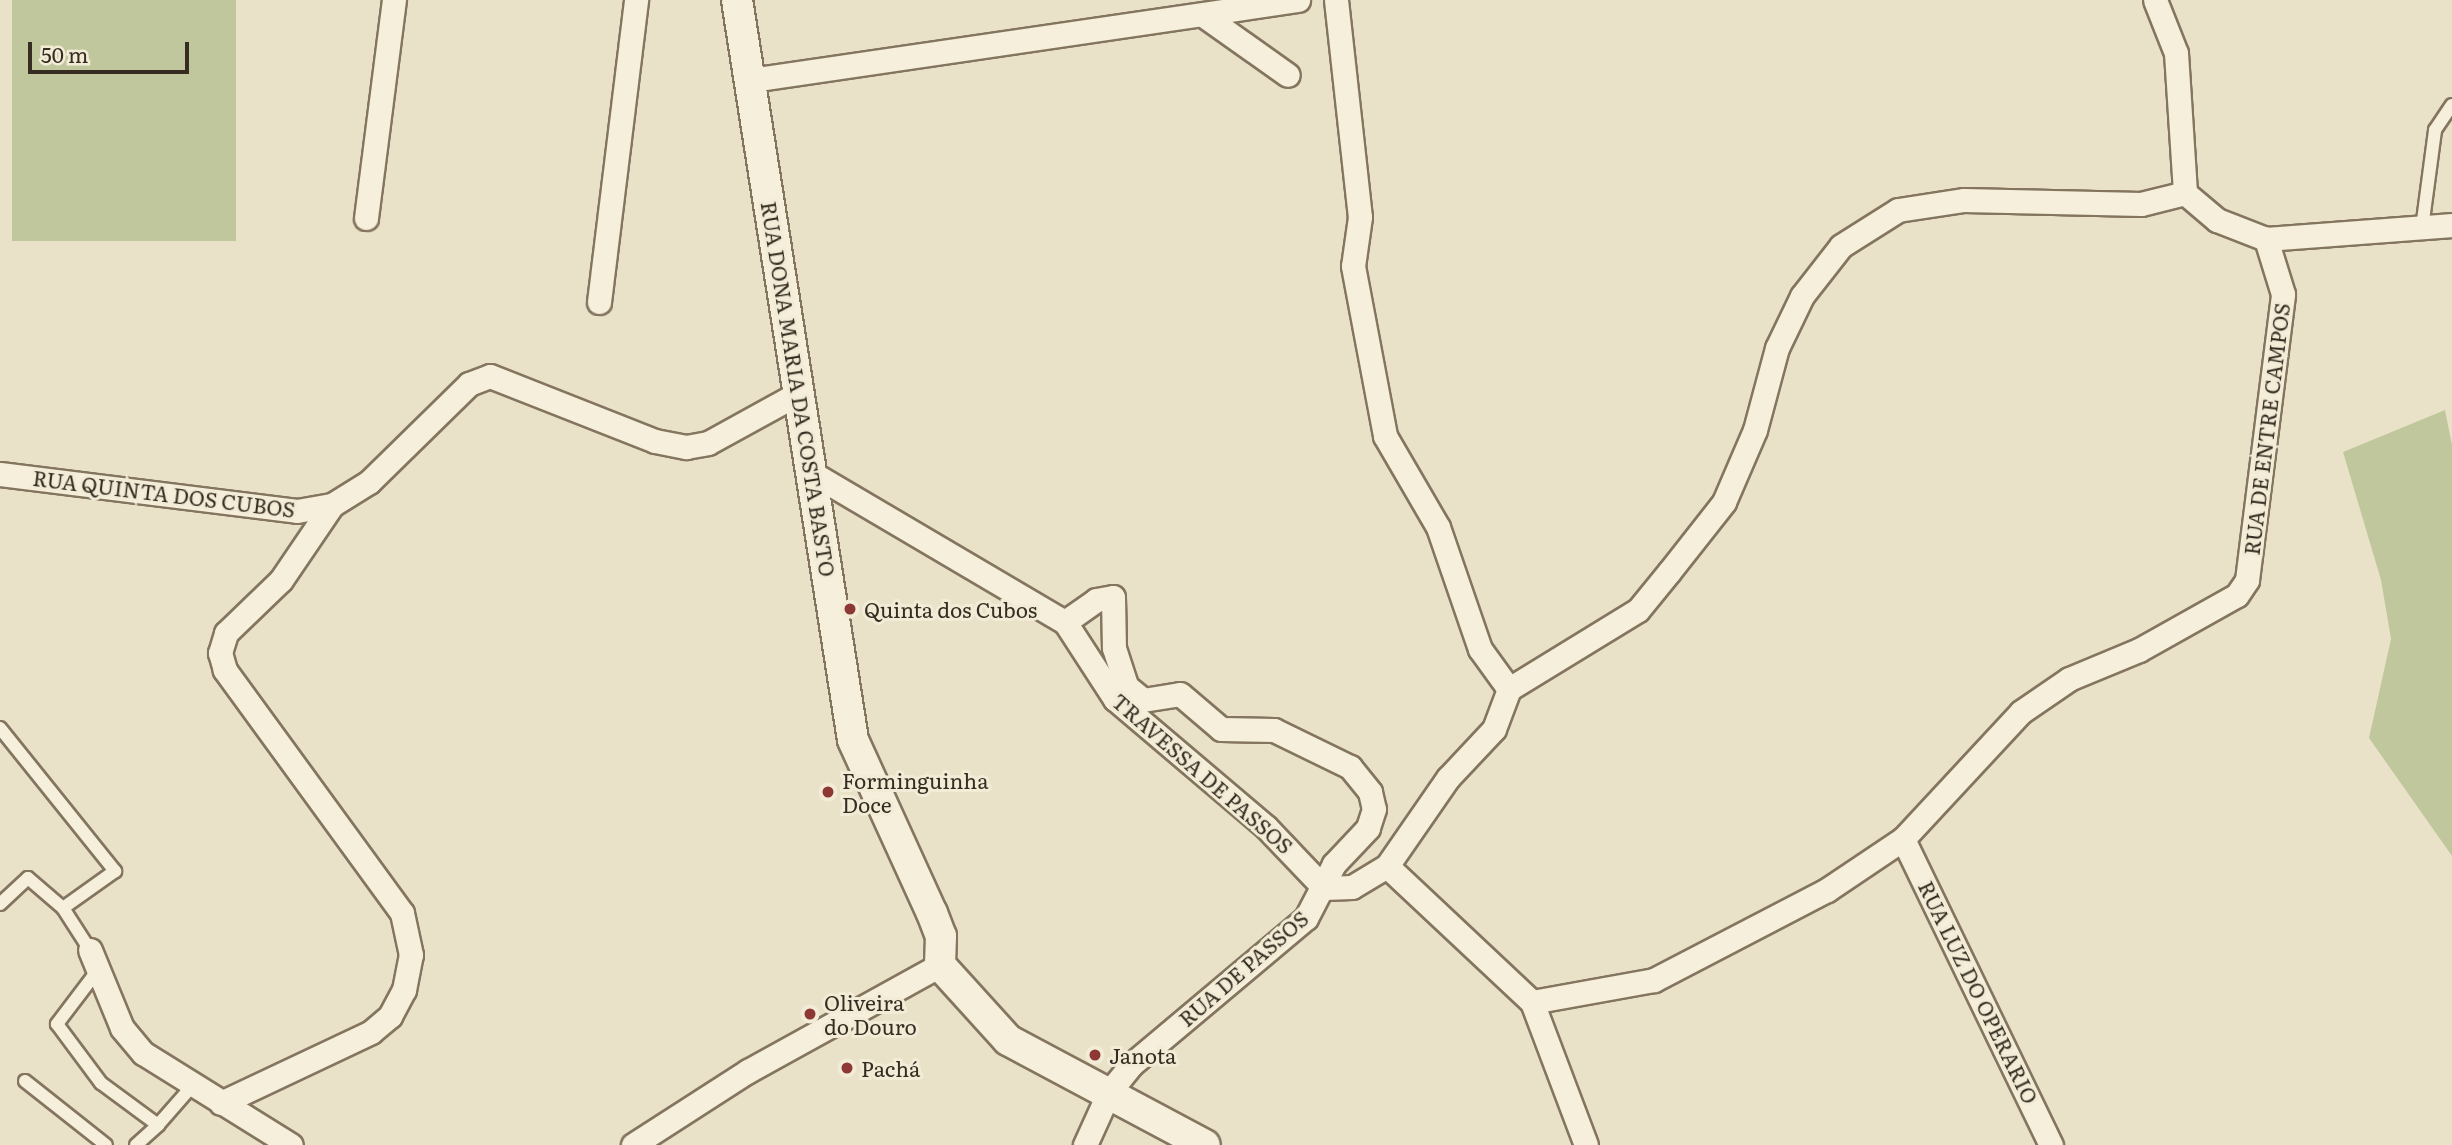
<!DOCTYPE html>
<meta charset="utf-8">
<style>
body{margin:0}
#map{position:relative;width:2452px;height:1145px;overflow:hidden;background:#eae2c8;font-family:Literata,serif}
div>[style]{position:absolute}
.green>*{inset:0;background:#c1c79d;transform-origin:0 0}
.roads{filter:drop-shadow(2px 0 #84755f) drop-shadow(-2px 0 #84755f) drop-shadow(0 2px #84755f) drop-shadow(0 -2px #84755f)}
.service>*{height:12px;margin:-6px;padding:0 6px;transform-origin:6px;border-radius:6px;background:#f6efdb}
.minor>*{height:23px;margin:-11.5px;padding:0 11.5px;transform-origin:11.5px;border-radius:11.5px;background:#f6efdb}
.tertiary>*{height:30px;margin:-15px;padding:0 15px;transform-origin:15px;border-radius:15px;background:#f6efdb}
.dots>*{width:19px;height:19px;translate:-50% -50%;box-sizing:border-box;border:4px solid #f2ecd7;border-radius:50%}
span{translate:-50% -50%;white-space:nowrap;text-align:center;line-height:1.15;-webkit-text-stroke:6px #f2ecd7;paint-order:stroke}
.street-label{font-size:21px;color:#362c21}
.poi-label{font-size:21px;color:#362c21}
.left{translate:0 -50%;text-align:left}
.scale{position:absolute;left:28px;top:42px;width:161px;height:32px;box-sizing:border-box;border:4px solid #362c21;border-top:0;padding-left:9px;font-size:21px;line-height:24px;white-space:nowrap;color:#362c21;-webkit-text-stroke:5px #f2ecd7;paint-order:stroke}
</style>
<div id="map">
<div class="green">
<div style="left:12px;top:0;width:224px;height:241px"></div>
<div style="clip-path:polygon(2445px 410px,2452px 445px,2452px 856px,2369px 738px,2391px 639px,2381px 580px,2343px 452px)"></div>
</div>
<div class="roads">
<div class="service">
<div style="left:2422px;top:228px;width:99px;rotate:-82.4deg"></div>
<div style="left:2435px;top:130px;width:30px;rotate:-56deg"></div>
<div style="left:0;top:728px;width:184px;rotate:51.2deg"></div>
<div style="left:115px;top:871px;width:64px;rotate:144.6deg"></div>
<div style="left:0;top:904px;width:38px;rotate:-43deg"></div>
<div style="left:28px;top:878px;width:46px;rotate:40.6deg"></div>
<div style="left:63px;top:908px;width:50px;rotate:57.3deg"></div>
<div style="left:98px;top:970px;width:68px;rotate:127.2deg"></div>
<div style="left:57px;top:1024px;width:74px;rotate:53.3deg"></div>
<div style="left:101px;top:1083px;width:71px;rotate:36.4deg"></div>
<div style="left:158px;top:1125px;width:53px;rotate:-48.8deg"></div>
<div style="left:25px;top:1081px;width:103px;rotate:38.3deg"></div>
<div style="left:136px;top:1145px;width:30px;rotate:-42deg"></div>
</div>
<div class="minor">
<div style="left:1336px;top:0;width:218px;rotate:83.7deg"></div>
<div style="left:1360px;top:217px;width:49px;rotate:98.1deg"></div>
<div style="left:1353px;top:266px;width:173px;rotate:79.3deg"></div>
<div style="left:1385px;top:436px;width:105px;rotate:59.8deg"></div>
<div style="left:1438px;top:527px;width:129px;rotate:71deg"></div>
<div style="left:1480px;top:649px;width:49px;rotate:54.1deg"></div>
<div style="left:2155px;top:0;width:57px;rotate:68.4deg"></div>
<div style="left:2176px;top:53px;width:140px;rotate:86.3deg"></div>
<div style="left:1206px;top:17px;width:100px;rotate:35.3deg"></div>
<div style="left:751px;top:80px;width:553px;rotate:-8.32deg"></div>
<div style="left:2185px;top:193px;width:42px;rotate:40.2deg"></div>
<div style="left:2217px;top:220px;width:53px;rotate:21.2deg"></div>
<div style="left:2266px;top:239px;width:187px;rotate:-4.3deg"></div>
<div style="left:366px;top:218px;width:220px;rotate:-82.7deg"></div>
<div style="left:599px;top:302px;width:304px;rotate:-83deg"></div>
<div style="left:810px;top:472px;width:296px;rotate:30.5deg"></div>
<div style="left:1065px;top:622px;width:92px;rotate:57deg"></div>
<div style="left:1115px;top:699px;width:198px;rotate:40.3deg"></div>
<div style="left:1266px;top:827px;width:84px;rotate:46.4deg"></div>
<div style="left:0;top:474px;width:299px;rotate:7.1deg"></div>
<div style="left:297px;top:511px;width:36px;rotate:-10deg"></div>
<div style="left:332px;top:505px;width:44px;rotate:-31.9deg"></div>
<div style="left:369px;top:482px;width:140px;rotate:-44.4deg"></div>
<div style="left:469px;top:384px;width:22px;rotate:-21deg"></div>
<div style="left:490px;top:376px;width:177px;rotate:21.5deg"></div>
<div style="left:655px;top:441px;width:32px;rotate:11deg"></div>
<div style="left:686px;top:447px;width:22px;rotate:-10deg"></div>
<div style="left:708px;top:443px;width:104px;rotate:-28.8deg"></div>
<div style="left:1065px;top:622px;width:38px;rotate:-35deg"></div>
<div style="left:1096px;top:600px;width:17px;rotate:-10deg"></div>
<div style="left:1113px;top:597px;width:51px;rotate:88.9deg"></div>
<div style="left:1114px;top:648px;width:40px;rotate:72deg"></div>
<div style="left:1126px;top:686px;width:22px;rotate:39deg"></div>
<div style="left:1143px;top:700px;width:37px;rotate:-9deg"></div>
<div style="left:1180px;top:694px;width:54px;rotate:40.5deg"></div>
<div style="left:1221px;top:729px;width:53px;rotate:1.1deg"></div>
<div style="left:1274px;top:730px;width:85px;rotate:26deg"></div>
<div style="left:1350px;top:767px;width:32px;rotate:51deg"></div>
<div style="left:1370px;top:792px;width:17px;rotate:77deg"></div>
<div style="left:1374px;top:809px;width:20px;rotate:108deg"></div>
<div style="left:1368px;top:828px;width:50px;rotate:133.4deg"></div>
<div style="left:1334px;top:864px;width:61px;rotate:117.4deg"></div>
<div style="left:1306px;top:918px;width:229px;rotate:140deg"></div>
<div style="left:1131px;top:1065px;width:35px;rotate:129deg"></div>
<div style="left:1109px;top:1092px;width:58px;rotate:114.4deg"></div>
<div style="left:1903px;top:839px;width:340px;rotate:64.2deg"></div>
<div style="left:1387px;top:866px;width:199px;rotate:43.2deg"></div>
<div style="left:1532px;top:1002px;width:153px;rotate:69.3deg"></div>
<div style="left:1324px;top:888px;width:28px;rotate:-2deg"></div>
<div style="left:1352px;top:887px;width:41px;rotate:-31deg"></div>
<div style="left:1387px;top:866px;width:107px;rotate:-55.3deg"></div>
<div style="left:1448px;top:778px;width:67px;rotate:-46.8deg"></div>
<div style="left:1494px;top:729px;width:43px;rotate:-69.4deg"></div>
<div style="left:1509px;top:689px;width:151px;rotate:-31.5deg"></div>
<div style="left:1638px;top:610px;width:49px;rotate:-50.8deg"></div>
<div style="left:1669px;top:572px;width:89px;rotate:-51.8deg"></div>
<div style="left:1724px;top:502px;width:78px;rotate:-66.7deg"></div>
<div style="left:1755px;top:430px;width:85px;rotate:-75deg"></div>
<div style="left:1777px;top:348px;width:58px;rotate:-64.3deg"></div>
<div style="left:1802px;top:296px;width:63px;rotate:-52deg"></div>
<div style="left:1841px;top:246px;width:67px;rotate:-32.3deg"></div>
<div style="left:1898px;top:210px;width:67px;rotate:-8.6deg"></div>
<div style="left:1964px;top:200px;width:177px;rotate:1.3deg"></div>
<div style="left:2141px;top:204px;width:45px;rotate:-14deg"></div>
<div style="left:90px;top:950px;width:84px;rotate:67.7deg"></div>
<div style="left:122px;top:1028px;width:33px;rotate:50deg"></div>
<div style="left:143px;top:1053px;width:174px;rotate:31.9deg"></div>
<div style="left:1532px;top:1002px;width:124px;rotate:-10.2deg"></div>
<div style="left:1654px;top:980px;width:195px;rotate:-27.5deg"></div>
<div style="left:1827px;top:890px;width:92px;rotate:-33.9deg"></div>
<div style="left:1903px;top:839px;width:173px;rotate:-47.1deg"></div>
<div style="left:2021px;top:712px;width:58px;rotate:-34.5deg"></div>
<div style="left:2069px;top:679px;width:76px;rotate:-22.5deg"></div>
<div style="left:2139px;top:650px;width:112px;rotate:-29.3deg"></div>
<div style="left:2237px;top:595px;width:18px;rotate:-56deg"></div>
<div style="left:2247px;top:580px;width:288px;rotate:-82.8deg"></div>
<div style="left:2283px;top:294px;width:58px;rotate:-107.2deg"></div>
<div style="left:221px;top:1103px;width:166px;rotate:-25.3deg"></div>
<div style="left:371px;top:1032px;width:25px;rotate:-40deg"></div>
<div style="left:390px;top:1016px;width:30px;rotate:-62deg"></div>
<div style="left:404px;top:990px;width:36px;rotate:-79deg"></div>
<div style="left:411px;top:955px;width:43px;rotate:-102.1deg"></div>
<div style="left:402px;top:913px;width:301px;rotate:-126.1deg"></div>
<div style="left:225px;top:670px;width:18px;rotate:-106deg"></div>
<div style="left:220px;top:653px;width:21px;rotate:-73deg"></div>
<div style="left:226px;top:633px;width:76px;rotate:-43.9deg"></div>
<div style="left:281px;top:580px;width:91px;rotate:-55.8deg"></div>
<div style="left:633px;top:1145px;width:137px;rotate:-32.8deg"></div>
<div style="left:748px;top:1071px;width:219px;rotate:-28.9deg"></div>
</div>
<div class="tertiary">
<div style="left:737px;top:0;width:749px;rotate:81.09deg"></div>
<div style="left:853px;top:740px;width:190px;rotate:65.5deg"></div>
<div style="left:932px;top:913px;width:25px;rotate:69deg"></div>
<div style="left:941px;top:936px;width:29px;rotate:92deg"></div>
<div style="left:940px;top:965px;width:101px;rotate:47.8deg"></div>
<div style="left:1008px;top:1040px;width:223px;rotate:28.1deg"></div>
</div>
</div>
<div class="dots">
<div style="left:850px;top:609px;background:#8e3835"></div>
<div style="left:828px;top:792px;background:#8e3835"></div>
<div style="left:810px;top:1014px;background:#8e3835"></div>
<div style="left:1095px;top:1055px;background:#8e3835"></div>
<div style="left:847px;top:1068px;background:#8e3835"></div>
</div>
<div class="street-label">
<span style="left:799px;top:389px;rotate:81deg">RUA DONA MARIA DA COSTA BASTO</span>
<span style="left:2266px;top:429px;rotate:-83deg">RUA DE ENTRE CAMPOS</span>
<span style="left:164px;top:493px;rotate:7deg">RUA QUINTA DOS CUBOS</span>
<span style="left:1203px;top:773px;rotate:41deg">TRAVESSA DE PASSOS</span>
<span style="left:1243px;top:968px;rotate:-41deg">RUA DE PASSOS</span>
<span style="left:1979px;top:992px;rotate:64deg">RUA LUZ DO OPERARIO</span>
</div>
<div class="poi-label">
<span class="left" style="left:864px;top:609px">Quinta dos Cubos</span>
<span class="left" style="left:842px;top:792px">Forminguinha<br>Doce</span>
<span class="left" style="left:824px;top:1014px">Oliveira<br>do Douro</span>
<span class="left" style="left:1109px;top:1055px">Janota</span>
<span class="left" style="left:861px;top:1068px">Pachá</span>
</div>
<div class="scale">50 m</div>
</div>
